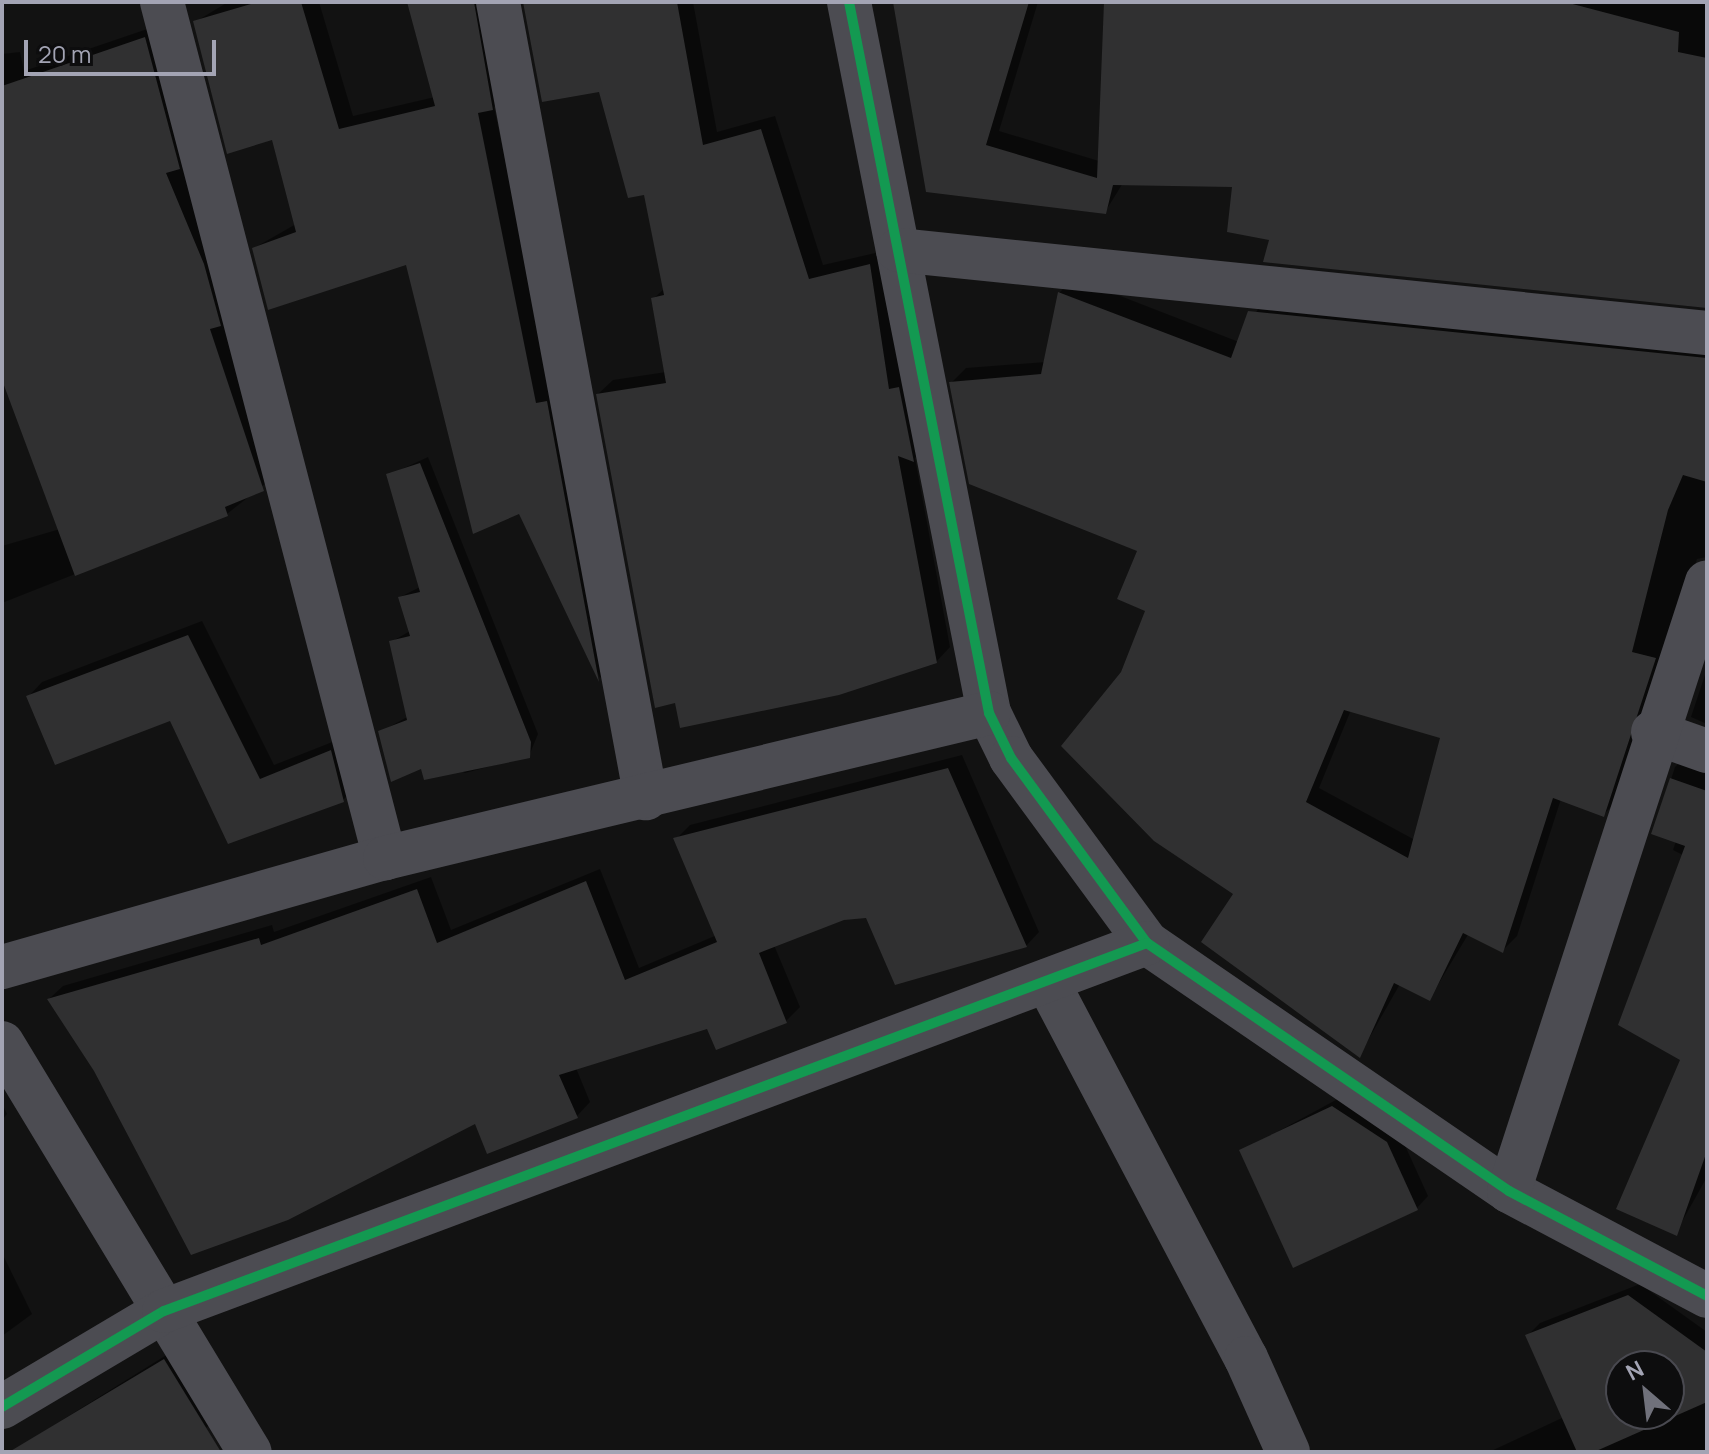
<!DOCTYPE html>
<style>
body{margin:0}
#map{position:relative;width:1709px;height:1454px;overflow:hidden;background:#121212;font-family:Manrope,sans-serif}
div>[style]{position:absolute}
.shadow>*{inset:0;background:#0007}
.building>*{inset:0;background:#303031}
.street>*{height:44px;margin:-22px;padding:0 22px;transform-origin:22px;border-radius:22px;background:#4c4c52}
.cycleway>*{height:10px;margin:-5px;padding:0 5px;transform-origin:5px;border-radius:5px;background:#139951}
span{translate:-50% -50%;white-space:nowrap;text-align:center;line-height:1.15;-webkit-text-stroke:6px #0d0d0e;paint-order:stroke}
.frame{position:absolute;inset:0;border:4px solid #a3a4b4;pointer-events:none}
.north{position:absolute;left:1605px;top:1350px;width:80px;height:80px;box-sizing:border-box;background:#0d0d0e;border:2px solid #494950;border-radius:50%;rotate:332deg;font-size:22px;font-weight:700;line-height:32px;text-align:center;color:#a3a4b4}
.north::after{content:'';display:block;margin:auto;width:28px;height:36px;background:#70717b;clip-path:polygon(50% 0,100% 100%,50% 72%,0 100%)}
.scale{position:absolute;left:24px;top:40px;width:192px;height:36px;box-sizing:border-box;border:4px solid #a3a4b4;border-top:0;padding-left:10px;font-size:24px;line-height:28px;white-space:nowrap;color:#a3a4b4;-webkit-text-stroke:6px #0d0d0e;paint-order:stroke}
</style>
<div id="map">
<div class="shadow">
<div style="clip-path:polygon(228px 2px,319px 2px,353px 116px,435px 97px,409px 2px,491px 2px,506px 94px,494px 107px,612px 666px,600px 678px,407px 262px,254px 248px,296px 224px,273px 138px,195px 22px)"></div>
<div style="clip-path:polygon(525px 2px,693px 2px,717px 132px,775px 116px,823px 265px,884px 251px,927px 446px,915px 458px,950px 647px,936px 662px,598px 394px,613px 380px,666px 372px,653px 299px,665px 288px,646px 192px,601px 89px)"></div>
<div style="clip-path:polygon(895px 2px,1038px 2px,999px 131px,1099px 161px,1106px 2px,1707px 2px,1707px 306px,1272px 239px,1234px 185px,1123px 183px,1105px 212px,928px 190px)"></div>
<div style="clip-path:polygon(159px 25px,276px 475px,227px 514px,2px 603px,2px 546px,60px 529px,2px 375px,2px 54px,20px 52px,24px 71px)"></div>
<div style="clip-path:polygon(evenodd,1074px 278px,1239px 342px,1265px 297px,1707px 343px,1707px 557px,1697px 559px,1618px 800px,1604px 814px,1561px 799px,1517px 936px,1503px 950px,1469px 933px,1430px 998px,1400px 984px,1359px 1056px,1236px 893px,1123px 673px,1148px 610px,1140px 550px,951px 383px,966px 368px,1046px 362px,1060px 292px,1074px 278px,1351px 710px,1443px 736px,1415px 840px,1319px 788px,1351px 710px)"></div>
<div style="clip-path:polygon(428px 457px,538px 734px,529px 756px,465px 773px,380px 732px,409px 716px,391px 642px,410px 631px,400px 597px,420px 587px,389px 475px)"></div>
<div style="clip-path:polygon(202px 621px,274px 765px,345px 737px,358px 785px,343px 800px,230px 841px,171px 719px,28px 697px,42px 682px)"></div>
<div style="clip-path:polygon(1707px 669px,1707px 724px,1691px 717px)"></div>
<div style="clip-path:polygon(1690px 752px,1707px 757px,1707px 1177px,1679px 1227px,1683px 855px,1673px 850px,1676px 841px,1654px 832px,1675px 767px)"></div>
<div style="clip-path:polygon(962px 755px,1039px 932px,1026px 946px,868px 916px,844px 918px,774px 945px,800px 1007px,786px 1021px,708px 1027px,576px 1068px,590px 1102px,577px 1116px,476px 1121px,96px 1070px,49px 999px,63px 986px,272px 925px,274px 932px,431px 877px,451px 930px,600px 869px,639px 968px,717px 935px,676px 839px,690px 825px)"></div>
<div style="clip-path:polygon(1345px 1095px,1398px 1130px,1428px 1196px,1417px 1208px,1242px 1151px)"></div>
<div style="clip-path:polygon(2px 1104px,7px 1114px,2px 1120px)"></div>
<div style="clip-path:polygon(2px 1253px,32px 1314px,2px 1336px)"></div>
<div style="clip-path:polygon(evenodd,1640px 1284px,1707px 1332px,1707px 1452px,1489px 1452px,1564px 1417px,1528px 1335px,1540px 1323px,1640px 1284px,1621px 1366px,1669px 1366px,1669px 1414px,1621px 1414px,1621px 1366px)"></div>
<div style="clip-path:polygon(176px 1349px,218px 1417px,206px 1428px,164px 1452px,11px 1452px)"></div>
</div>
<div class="building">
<div style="clip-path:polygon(258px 2px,301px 2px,339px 129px,435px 106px,407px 2px,474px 2px,493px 110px,478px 113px,536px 403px,547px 401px,599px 682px,519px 514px,473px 534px,406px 265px,268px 310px,252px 248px,296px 232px,272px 140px,227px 154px,193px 21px)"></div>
<div style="clip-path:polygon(523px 2px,677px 2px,703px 145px,761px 129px,809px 279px,870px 264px,889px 389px,899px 387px,914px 462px,898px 456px,937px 663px,839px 695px,680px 728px,675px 703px,655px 708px,596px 394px,666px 383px,651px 298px,664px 295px,644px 195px,628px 198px,599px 92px,542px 102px)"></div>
<div style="clip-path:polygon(893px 2px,1029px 2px,986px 145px,1097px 178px,1104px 2px,1565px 2px,1679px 32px,1678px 52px,1707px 58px,1707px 308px,1263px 262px,1269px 240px,1227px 232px,1232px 187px,1113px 185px,1106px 214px,926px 192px)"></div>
<div style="clip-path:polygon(145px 37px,180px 169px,166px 173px,204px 264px,221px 326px,210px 329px,264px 491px,225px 507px,228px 516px,75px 576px,2px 380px,2px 86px)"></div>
<div style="clip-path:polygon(evenodd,1058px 292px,1231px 358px,1248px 311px,1707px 358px,1707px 482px,1683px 475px,1668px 510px,1632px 652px,1656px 658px,1604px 817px,1553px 798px,1503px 953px,1463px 933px,1430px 1001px,1394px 983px,1360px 1058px,1201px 942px,1233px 894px,1154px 841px,1061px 746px,1121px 672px,1145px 611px,1117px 599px,1137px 551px,969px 484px,949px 382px,1041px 374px,1058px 292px,1344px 710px,1440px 738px,1408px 858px,1306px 802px,1344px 710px)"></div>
<div style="clip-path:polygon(420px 463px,531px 742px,530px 758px,424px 780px,421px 769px,391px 782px,378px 731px,407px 720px,389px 641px,410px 636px,398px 597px,420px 592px,386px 474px)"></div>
<div style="clip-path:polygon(188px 635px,260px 779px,331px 750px,344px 802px,228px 844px,170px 721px,55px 765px,26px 696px)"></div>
<div style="clip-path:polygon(948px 768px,1027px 947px,895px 985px,866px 918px,844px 920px,759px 953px,787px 1023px,716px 1050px,707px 1029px,559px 1075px,578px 1118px,487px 1154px,475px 1124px,288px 1220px,191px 1255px,94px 1071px,47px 999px,259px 938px,261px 945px,417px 889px,437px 943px,586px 881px,625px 980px,717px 942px,673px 838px)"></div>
<div style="clip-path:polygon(1670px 778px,1707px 791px,1707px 1151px,1677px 1236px,1616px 1209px,1680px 1060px,1618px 1025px,1685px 846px,1651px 834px)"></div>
<div style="clip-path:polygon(1332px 1106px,1387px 1142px,1418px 1210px,1293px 1268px,1239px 1150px)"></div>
<div style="clip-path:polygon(evenodd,1628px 1295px,1707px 1352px,1707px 1402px,1594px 1452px,1577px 1452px,1525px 1335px,1628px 1295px,1621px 1366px,1669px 1366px,1669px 1414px,1621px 1414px,1621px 1366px)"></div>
<div style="clip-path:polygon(164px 1359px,221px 1452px,9px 1452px)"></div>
</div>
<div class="street">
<div style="left:162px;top:2px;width:885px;rotate:75.4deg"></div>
<div style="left:498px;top:2px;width:810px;rotate:79.47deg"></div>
<div style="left:849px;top:2px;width:725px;rotate:78.86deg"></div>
<div style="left:989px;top:713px;width:50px;rotate:63.9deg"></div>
<div style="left:1011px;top:758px;width:230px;rotate:53.7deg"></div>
<div style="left:1147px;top:943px;width:439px;rotate:34.4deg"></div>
<div style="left:1509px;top:1191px;width:224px;rotate:27.9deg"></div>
<div style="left:898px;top:250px;width:813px;rotate:5.86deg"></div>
<div style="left:1653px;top:732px;width:57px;rotate:19.4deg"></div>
<div style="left:2px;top:967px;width:398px;rotate:-15.9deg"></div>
<div style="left:385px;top:858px;width:621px;rotate:-13.5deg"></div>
<div style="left:1047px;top:981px;width:426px;rotate:62.2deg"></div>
<div style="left:1246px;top:1358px;width:103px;rotate:65.9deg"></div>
<div style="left:2px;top:1043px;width:478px;rotate:58.8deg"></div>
<div style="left:1509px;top:1191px;width:640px;rotate:-71.99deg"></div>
<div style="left:2px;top:1407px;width:188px;rotate:-30.7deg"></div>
<div style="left:164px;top:1311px;width:1050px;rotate:-20.52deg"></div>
</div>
<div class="cycleway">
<div style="left:849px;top:2px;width:725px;rotate:78.86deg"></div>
<div style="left:989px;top:713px;width:50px;rotate:63.9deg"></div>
<div style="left:1011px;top:758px;width:230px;rotate:53.7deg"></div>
<div style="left:1147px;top:943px;width:439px;rotate:34.4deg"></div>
<div style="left:1509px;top:1191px;width:224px;rotate:27.9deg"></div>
<div style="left:2px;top:1407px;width:188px;rotate:-30.7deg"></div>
<div style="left:164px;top:1311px;width:1050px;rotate:-20.52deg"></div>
</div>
<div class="frame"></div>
<div class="north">N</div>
<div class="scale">20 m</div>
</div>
